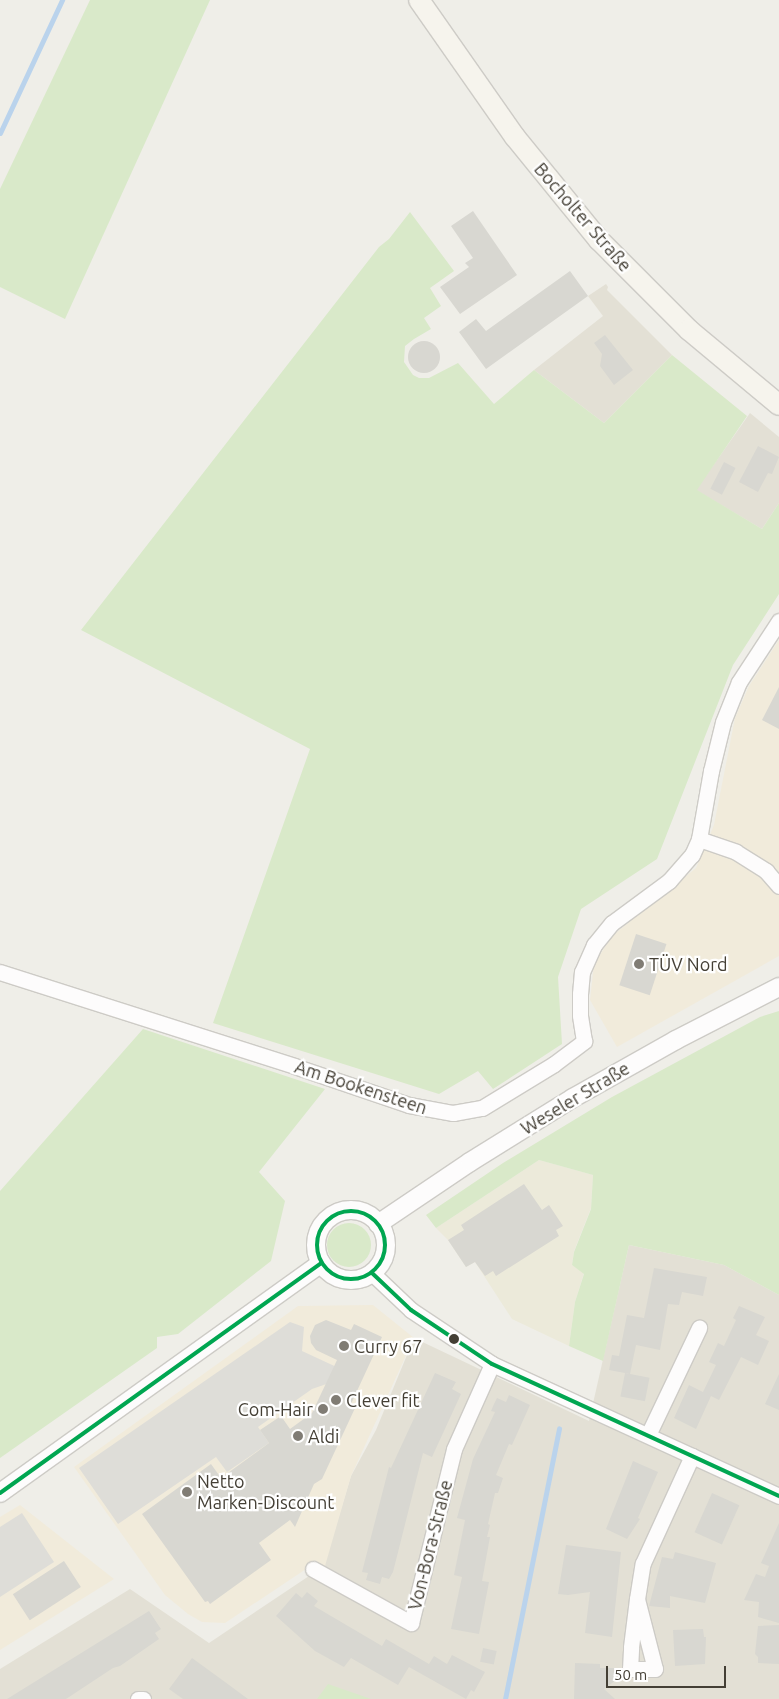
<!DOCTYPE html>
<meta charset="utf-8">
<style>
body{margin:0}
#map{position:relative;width:779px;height:1699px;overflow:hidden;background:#efeee8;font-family:Ubuntu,sans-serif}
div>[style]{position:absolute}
.residential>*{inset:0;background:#e3e0d5}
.commercial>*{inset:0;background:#f1ebdb}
.education>*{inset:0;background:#eceada}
.green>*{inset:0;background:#d9e9c9}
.round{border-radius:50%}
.parking>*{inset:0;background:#deddd8}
.stream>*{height:5px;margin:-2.5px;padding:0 2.5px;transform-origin:2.5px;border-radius:2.5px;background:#bad3ec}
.building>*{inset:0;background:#d8d7d1;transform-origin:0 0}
.roads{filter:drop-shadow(1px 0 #cdcbc6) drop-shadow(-1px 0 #cdcbc6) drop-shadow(0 1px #cdcbc6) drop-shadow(0 -1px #cdcbc6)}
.minor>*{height:15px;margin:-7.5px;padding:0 7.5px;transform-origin:7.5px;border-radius:7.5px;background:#fdfcfc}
.tertiary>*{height:18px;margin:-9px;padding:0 9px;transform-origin:9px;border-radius:9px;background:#fdfcfc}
.tertiary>.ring{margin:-9px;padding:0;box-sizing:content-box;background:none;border:18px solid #fdfcfc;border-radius:50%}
.secondary>*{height:20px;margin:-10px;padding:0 10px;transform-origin:10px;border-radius:10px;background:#f6f4ed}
.bus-1>*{height:4px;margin:-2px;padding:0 2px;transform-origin:2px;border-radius:2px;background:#00a651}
.bus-1>.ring{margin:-2px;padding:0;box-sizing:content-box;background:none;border:4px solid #00a651;border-radius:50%}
.dots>*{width:14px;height:14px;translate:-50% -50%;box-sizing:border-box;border:2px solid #fff;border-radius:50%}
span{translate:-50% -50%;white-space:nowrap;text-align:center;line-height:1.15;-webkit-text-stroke:4.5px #fff;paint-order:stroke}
.street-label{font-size:18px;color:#443f35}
.poi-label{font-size:18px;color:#443f35}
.left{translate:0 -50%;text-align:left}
.right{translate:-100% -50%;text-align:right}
.scale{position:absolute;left:606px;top:1666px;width:120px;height:22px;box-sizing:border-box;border:2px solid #443f35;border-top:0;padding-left:6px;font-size:15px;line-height:18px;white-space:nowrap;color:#443f35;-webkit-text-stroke:4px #fff;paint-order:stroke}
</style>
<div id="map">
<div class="residential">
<div style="clip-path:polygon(606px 284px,608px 287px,607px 290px,672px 355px,604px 423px,534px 370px,603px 316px,588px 296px)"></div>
<div style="clip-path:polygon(750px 413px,779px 437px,779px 503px,762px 529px,696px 490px)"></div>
<div style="clip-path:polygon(629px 1245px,724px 1265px,779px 1295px,779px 1699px,0 1699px,0 1669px,130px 1589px,209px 1643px,324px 1566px,351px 1476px,376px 1430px,414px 1338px,589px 1421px)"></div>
</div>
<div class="commercial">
<div style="clip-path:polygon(779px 640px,779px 956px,617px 1047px,590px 1000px,594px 964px,612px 936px,696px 868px,714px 825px,735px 718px,749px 686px)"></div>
<div style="clip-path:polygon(373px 1305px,414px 1338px,351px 1476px,325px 1566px,312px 1565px,225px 1623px,202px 1622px,188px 1614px,165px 1595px,74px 1467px,298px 1306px)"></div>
<div style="clip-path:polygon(20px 1505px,114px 1579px,0 1650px,0 1517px)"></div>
</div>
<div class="education">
<div style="clip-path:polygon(539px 1160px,593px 1175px,591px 1208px,574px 1251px,572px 1265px,584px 1273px,575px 1302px,569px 1346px,512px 1319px,475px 1262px,466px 1267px,448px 1240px,436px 1228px)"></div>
</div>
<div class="green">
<div style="clip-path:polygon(90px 0,210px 0,65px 319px,0 287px,0 189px)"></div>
<div style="clip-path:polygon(410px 212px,454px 271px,430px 288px,441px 306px,424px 318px,431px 329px,414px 339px,405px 346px,404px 362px,413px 375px,419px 378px,429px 378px,458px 363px,494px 404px,534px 370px,604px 423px,672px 355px,747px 416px,697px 490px,762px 529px,779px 503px,779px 594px,733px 665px,657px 859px,581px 909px,558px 977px,562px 1044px,493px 1089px,478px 1071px,439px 1094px,213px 1023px,310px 749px,81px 630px,379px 247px,389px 239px)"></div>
<div style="clip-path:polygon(779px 1011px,779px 1295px,724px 1265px,629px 1245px,603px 1361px,569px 1346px,575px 1302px,584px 1274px,572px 1265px,574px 1252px,591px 1209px,593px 1175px,539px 1160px,436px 1228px,426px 1215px,503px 1163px,612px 1097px,760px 1017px)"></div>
<div style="clip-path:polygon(143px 1029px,325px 1089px,259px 1172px,285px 1201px,271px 1261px,178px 1334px,157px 1337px,157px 1348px,0 1458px,0 1191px)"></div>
<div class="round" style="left:327px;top:1223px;width:44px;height:44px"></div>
<div style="clip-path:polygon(328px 1684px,371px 1699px,317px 1699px)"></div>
</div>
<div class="parking">
<div style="clip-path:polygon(290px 1322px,304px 1327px,302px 1351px,343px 1370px,338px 1380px,312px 1389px,258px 1427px,269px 1443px,227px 1472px,216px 1457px,118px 1524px,79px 1468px)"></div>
<div style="clip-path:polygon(22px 1513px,54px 1562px,0 1597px,0 1527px)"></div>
</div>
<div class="stream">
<div style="left:0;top:133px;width:147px;rotate:-65deg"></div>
<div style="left:505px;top:1699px;width:276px;rotate:-78.7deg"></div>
</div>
<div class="building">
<div style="clip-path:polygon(473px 211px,517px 275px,460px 314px,440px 287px,469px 267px,465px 263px,473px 258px,451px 226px)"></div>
<div style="clip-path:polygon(570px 271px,588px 296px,486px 369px,459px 332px,476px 319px,486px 331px)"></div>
<div style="clip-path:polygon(605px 335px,633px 370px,614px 385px,600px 366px,602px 354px,594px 343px)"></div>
<div class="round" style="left:408px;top:341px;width:32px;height:32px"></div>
<div style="clip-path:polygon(758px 446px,779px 457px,772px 474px,768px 473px,758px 492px,739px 482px)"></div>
<div style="left:724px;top:462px;width:13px;height:30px;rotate:27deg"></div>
<div style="clip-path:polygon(779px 687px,779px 729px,762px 720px)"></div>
<div style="left:636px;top:934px;width:32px;height:54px;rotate:18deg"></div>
<div style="clip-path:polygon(524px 1184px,542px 1210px,549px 1205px,563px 1226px,556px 1230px,559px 1236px,496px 1276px,493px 1271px,485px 1276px,475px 1262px,466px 1267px,448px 1240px,464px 1230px,461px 1225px)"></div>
<div style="clip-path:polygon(654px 1268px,707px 1277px,703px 1296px,682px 1292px,679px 1305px,668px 1304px,660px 1350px,636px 1345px,630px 1374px,609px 1370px,612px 1355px,619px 1356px,627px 1315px,644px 1318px)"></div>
<div style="clip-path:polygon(739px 1306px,765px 1317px,756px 1335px,769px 1341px,758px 1365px,741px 1357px,719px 1400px,711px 1396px,696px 1429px,674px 1418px,689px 1385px,703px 1392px,716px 1365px,709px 1362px,718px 1343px,724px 1346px,736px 1320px,733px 1318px)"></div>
<div style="clip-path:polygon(326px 1320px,351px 1330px,354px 1324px,382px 1337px,351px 1404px,356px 1406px,322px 1479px,314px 1484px,295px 1527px,290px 1520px,259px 1543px,271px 1560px,210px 1604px,208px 1601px,205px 1602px,142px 1514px,211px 1464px,221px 1478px,269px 1443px,260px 1430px,281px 1416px,290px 1429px,312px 1413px,337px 1360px,316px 1350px,311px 1343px,310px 1336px,315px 1325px)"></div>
<div style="clip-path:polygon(435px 1373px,456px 1382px,452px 1389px,461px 1394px,432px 1457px,423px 1453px,393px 1572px,389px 1579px,382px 1577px,380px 1584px,366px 1580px,368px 1573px,362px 1572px,389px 1467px,391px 1468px)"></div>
<div style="left:625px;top:1373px;width:25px;height:24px;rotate:11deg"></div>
<div style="clip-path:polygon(779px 1374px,779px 1410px,765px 1404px)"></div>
<div style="clip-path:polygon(509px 1395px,530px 1405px,512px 1445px,509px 1444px,496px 1475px,503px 1478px,498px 1493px,495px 1493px,488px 1524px,490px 1525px,487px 1537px,490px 1537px,482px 1581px,489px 1582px,479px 1634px,451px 1629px,462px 1577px,454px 1575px,465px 1520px,457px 1518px,473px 1459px,495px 1412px,491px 1411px,494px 1404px,497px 1398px,506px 1402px)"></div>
<div style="clip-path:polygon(633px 1461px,658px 1472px,638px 1518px,640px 1519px,627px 1539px,606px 1529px)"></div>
<div style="left:712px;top:1493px;width:30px;height:43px;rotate:24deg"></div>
<div style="clip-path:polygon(779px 1523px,779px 1623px,758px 1617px,759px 1602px,744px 1600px,756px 1574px,765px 1577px,769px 1566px,761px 1563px)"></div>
<div style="clip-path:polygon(566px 1545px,621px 1552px,612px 1637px,585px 1633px,590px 1592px,568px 1595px,558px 1594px)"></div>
<div style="clip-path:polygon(675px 1552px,716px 1563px,705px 1603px,670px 1596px,670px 1608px,649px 1606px,662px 1557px,673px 1559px)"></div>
<div style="left:64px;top:1561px;width:31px;height:61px;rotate:57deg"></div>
<div style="clip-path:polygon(307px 1592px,318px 1601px,314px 1606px,382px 1646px,386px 1639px,429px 1664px,434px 1656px,447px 1664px,452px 1655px,485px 1672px,474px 1692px,471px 1690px,466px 1699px,409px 1667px,398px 1685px,351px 1658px,344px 1667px,315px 1651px,276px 1616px,296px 1593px,302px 1598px)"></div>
<div style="clip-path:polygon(149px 1611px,161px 1629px,155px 1633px,159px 1639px,120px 1666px,113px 1668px,66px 1699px,7px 1699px)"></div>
<div style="clip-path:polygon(779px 1625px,779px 1664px,758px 1663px,758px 1657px,755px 1654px,758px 1626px)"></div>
<div style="clip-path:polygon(703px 1629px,704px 1637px,706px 1637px,705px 1664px,675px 1666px,673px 1630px)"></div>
<div style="left:483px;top:1648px;width:14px;height:14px;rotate:12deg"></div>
<div style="clip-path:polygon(192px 1658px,225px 1682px,248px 1699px,183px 1699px,169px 1689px)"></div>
<div style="clip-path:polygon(575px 1663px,600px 1664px,600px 1668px,615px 1668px,616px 1680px,604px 1689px,615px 1699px,574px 1699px)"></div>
</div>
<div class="roads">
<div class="minor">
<div style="left:699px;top:839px;width:39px;rotate:19deg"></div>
<div style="left:736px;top:852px;width:36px;rotate:32deg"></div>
<div style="left:766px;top:871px;width:20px;rotate:49deg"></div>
<div style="left:0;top:972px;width:309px;rotate:17.7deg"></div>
<div style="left:294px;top:1066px;width:121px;rotate:18.7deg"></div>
<div style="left:409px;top:1105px;width:45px;rotate:10.3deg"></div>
<div style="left:453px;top:1113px;width:29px;rotate:-10deg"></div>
<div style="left:482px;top:1108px;width:84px;rotate:-31.4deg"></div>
<div style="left:554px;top:1064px;width:38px;rotate:-37deg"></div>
<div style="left:584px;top:1041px;width:26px;rotate:-99deg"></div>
<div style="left:580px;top:1015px;width:21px;rotate:-90deg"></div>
<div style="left:580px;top:994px;width:22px;rotate:-85deg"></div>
<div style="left:582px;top:972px;width:30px;rotate:-66deg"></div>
<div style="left:594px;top:945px;width:28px;rotate:-51deg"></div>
<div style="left:612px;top:923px;width:71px;rotate:-36.4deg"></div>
<div style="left:669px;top:881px;width:35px;rotate:-49deg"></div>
<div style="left:692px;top:855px;width:17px;rotate:-66deg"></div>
<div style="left:699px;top:839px;width:69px;rotate:-80deg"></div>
<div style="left:711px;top:771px;width:50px;rotate:-76.2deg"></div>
<div style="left:723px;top:722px;width:43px;rotate:-68.2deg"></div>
<div style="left:739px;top:682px;width:73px;rotate:-56.7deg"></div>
<div style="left:372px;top:1273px;width:54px;rotate:43.5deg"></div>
<div style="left:411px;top:1310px;width:97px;rotate:33.7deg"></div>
<div style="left:492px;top:1364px;width:316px;rotate:24.7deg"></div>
<div style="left:648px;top:1435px;width:119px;rotate:-64.5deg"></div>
<div style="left:313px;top:1569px;width:112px;rotate:28.9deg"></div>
<div style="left:411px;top:1623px;width:179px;rotate:-76.1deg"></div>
<div style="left:454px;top:1449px;width:93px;rotate:-65.9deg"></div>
<div style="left:637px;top:1599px;width:72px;rotate:75.6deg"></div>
<div style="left:655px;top:1669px;width:25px;rotate:180deg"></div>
<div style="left:630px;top:1669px;width:22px;rotate:-87deg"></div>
<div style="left:631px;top:1647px;width:48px;rotate:-82.9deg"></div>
<div style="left:637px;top:1599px;width:36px;rotate:-81deg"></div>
<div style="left:643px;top:1563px;width:118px;rotate:-65.4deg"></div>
<div style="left:138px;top:1699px;width:5px"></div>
</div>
<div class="tertiary">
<div class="ring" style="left:316px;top:1210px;width:52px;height:52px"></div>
<div style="left:378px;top:1224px;width:111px;rotate:-34deg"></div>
<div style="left:470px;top:1162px;width:121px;rotate:-31.9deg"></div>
<div style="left:573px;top:1098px;width:118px;rotate:-29.4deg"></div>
<div style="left:676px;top:1040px;width:116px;rotate:-27.2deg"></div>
<div style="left:0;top:1493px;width:395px;rotate:-35.6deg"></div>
</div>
<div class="secondary">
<div style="left:419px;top:0;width:167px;rotate:55deg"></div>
<div style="left:515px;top:137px;width:133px;rotate:50.8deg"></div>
<div style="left:599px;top:240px;width:127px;rotate:45deg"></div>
<div style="left:689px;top:330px;width:117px;rotate:39.8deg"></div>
</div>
</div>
<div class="bus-1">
<div class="ring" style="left:317px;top:1211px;width:64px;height:64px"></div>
<div style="left:372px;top:1273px;width:54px;rotate:43.5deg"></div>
<div style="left:411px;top:1310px;width:97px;rotate:33.7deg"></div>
<div style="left:492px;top:1364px;width:316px;rotate:24.7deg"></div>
<div style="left:0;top:1493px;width:395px;rotate:-35.6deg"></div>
</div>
<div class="dots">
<div style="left:639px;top:964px;background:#807c74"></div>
<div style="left:454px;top:1339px;background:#443f35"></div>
<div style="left:344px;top:1346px;background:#807c74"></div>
<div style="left:336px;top:1400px;background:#807c74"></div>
<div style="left:323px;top:1409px;background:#807c74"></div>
<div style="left:298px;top:1436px;background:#807c74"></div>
<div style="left:187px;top:1492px;background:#807c74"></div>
</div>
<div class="street-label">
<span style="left:583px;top:217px;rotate:49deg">Bocholter Straße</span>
<span style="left:361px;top:1087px;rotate:18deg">Am Bookensteen</span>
<span style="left:575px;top:1098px;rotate:-31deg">Weseler Straße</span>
<span style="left:430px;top:1545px;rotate:-76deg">Von-Bora-Straße</span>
</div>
<div class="poi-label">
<span class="left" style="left:649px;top:964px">TÜV Nord</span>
<span class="left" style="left:354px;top:1346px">Curry 67</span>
<span class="left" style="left:346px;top:1400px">Clever fit</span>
<span class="right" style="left:313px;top:1409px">Com-Hair</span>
<span class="left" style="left:308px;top:1436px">Aldi</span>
<span class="left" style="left:197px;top:1492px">Netto<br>Marken-Discount</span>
</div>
<div class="scale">50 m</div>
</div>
